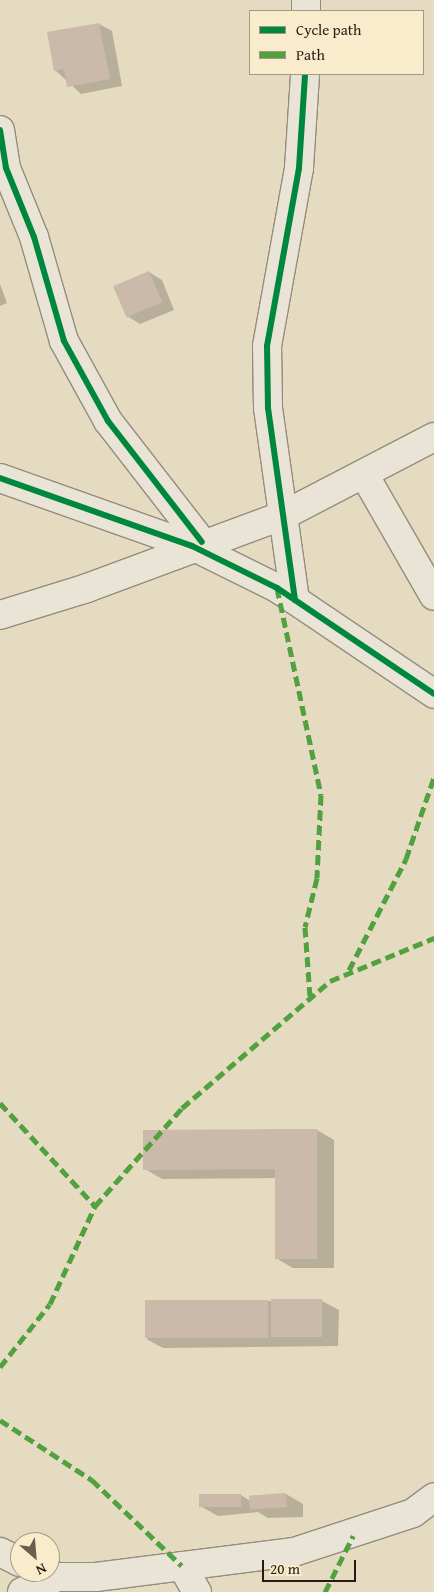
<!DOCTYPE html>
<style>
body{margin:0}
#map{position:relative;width:434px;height:1592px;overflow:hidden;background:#e5dbc0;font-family:"Gentium Book Plus",serif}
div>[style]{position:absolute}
.shadow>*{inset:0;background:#0003}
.building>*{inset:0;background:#cbb9a9;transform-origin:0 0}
.roads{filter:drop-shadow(1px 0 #948c7c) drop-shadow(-1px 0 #948c7c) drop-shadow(0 1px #948c7c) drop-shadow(0 -1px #948c7c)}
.minor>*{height:28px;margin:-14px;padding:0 14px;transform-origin:14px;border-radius:14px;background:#e9e4d6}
.quiet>*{height:5px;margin-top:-2.5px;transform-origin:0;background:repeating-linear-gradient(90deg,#51a13f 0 10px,transparent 0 15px)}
.cycleway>*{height:6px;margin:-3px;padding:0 3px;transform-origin:3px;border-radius:3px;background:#00873e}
span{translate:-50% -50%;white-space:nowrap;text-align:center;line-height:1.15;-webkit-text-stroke:4px #f8eccc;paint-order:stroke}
.legend{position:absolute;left:249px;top:10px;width:175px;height:65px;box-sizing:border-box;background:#f8eccc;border:1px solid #a59881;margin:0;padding:6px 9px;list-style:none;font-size:15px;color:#291a11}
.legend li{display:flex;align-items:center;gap:10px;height:25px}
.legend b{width:25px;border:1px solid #a59881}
.north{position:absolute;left:10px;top:1532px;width:50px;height:50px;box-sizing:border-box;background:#f8eccc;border:1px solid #a59881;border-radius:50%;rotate:153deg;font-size:14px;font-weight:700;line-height:20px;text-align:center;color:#291a11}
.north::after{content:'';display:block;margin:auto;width:18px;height:22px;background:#6b5e4e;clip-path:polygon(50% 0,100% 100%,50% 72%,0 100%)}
.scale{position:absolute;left:262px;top:1560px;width:94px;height:22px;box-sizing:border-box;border:2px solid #291a11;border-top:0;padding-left:6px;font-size:15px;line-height:18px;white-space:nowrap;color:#291a11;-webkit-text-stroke:4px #f8eccc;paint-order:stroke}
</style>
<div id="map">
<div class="shadow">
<div style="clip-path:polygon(99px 24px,112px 31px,122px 86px,81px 94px,55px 70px)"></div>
<div style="clip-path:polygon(149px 272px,162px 280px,174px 310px,140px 324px,127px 316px)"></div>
<div style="clip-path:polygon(0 284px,7px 303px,0 306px)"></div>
<div style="clip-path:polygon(317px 1130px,334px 1140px,334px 1268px,293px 1268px,276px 1258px,277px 1178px,162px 1179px,145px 1169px,144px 1131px)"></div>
<div style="clip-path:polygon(268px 1301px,322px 1301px,339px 1310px,338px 1346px,163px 1348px,146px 1339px)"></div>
<div style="clip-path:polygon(286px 1494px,303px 1504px,303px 1517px,268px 1518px,258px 1512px,218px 1516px,200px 1506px,241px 1495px,250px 1501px)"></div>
</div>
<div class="building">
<div style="clip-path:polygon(99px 23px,110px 79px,67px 87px,64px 69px,54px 71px,47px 32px)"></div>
<div style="left:149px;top:271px;width:34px;height:39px;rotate:67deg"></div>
<div style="clip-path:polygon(317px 1129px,317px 1259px,275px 1259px,275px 1169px,143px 1170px,143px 1130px)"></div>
<div style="left:271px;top:1299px;width:51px;height:38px"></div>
<div style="left:268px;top:1300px;width:38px;height:123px;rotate:90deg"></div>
<div style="left:286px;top:1493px;width:14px;height:37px;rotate:86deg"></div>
<div style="left:199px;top:1494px;width:42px;height:13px"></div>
</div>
<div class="roads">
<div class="minor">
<div style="left:306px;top:11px;width:11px;rotate:-90deg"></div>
<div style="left:0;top:130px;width:38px;rotate:81deg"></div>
<div style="left:6px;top:168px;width:74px;rotate:67.9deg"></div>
<div style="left:34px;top:237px;width:108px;rotate:73.9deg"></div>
<div style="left:64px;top:341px;width:91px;rotate:61.2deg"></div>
<div style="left:108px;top:421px;width:153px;rotate:52.2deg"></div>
<div style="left:365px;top:476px;width:138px;rotate:60.1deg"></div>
<div style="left:0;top:478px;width:204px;rotate:19.5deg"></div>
<div style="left:192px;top:546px;width:95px;rotate:26.3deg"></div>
<div style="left:277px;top:588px;width:189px;rotate:34deg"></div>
<div style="left:295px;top:600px;width:194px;rotate:-98deg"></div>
<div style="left:268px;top:408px;width:62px;rotate:-90.9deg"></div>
<div style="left:267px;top:346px;width:181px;rotate:-79.8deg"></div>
<div style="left:299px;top:168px;width:94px;rotate:-86.3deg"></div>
<div style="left:0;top:615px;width:91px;rotate:-17.2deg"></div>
<div style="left:87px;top:588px;width:208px;rotate:-20.3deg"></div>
<div style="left:282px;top:516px;width:171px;rotate:-27.5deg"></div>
<div style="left:0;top:1552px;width:22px;rotate:27deg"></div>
<div style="left:182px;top:1566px;width:30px;rotate:60deg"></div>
<div style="left:44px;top:1572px;width:15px;rotate:20deg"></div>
<div style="left:58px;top:1577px;width:38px"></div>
<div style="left:96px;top:1577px;width:200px;rotate:-7.2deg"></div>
<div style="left:294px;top:1552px;width:125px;rotate:-18.1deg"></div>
<div style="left:413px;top:1513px;width:26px;rotate:-37deg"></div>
<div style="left:22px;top:1592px;width:39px;rotate:-23deg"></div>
</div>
</div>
<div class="quiet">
<div style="left:277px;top:588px;width:212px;rotate:78deg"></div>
<div style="left:321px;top:795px;width:83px;rotate:92.8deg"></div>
<div style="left:317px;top:878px;width:50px;rotate:103.8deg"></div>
<div style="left:305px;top:927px;width:69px;rotate:85.9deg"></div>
<div style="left:349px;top:970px;width:125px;rotate:-62.8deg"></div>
<div style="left:406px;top:859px;width:87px;rotate:-71.1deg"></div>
<div style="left:0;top:1103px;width:140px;rotate:47.3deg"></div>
<div style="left:0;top:1367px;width:80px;rotate:-51.6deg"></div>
<div style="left:50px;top:1304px;width:108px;rotate:-65.3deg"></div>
<div style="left:95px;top:1206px;width:131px;rotate:-48.4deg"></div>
<div style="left:182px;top:1108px;width:195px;rotate:-40.6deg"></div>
<div style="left:330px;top:981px;width:113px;rotate:-22.5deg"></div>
<div style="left:0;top:1420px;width:110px;rotate:33.1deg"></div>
<div style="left:92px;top:1480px;width:124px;rotate:43.7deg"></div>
<div style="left:325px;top:1592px;width:63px;rotate:-63.4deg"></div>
</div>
<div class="cycleway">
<div style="left:0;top:130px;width:38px;rotate:81deg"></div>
<div style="left:6px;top:168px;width:74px;rotate:67.9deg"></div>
<div style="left:34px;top:237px;width:108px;rotate:73.9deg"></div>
<div style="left:64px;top:341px;width:91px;rotate:61.2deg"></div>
<div style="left:108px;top:421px;width:153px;rotate:52.2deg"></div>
<div style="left:0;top:478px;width:204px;rotate:19.5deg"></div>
<div style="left:192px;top:546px;width:95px;rotate:26.3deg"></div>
<div style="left:277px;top:588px;width:189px;rotate:34deg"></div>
<div style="left:295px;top:600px;width:194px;rotate:-98deg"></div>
<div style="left:268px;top:408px;width:62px;rotate:-90.9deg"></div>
<div style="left:267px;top:346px;width:181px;rotate:-79.8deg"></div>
<div style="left:299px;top:168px;width:94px;rotate:-86.3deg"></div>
</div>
<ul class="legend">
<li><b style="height:6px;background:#00873e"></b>Cycle path</li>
<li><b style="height:6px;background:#51a13f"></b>Path</li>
</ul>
<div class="north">N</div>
<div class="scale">20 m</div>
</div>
